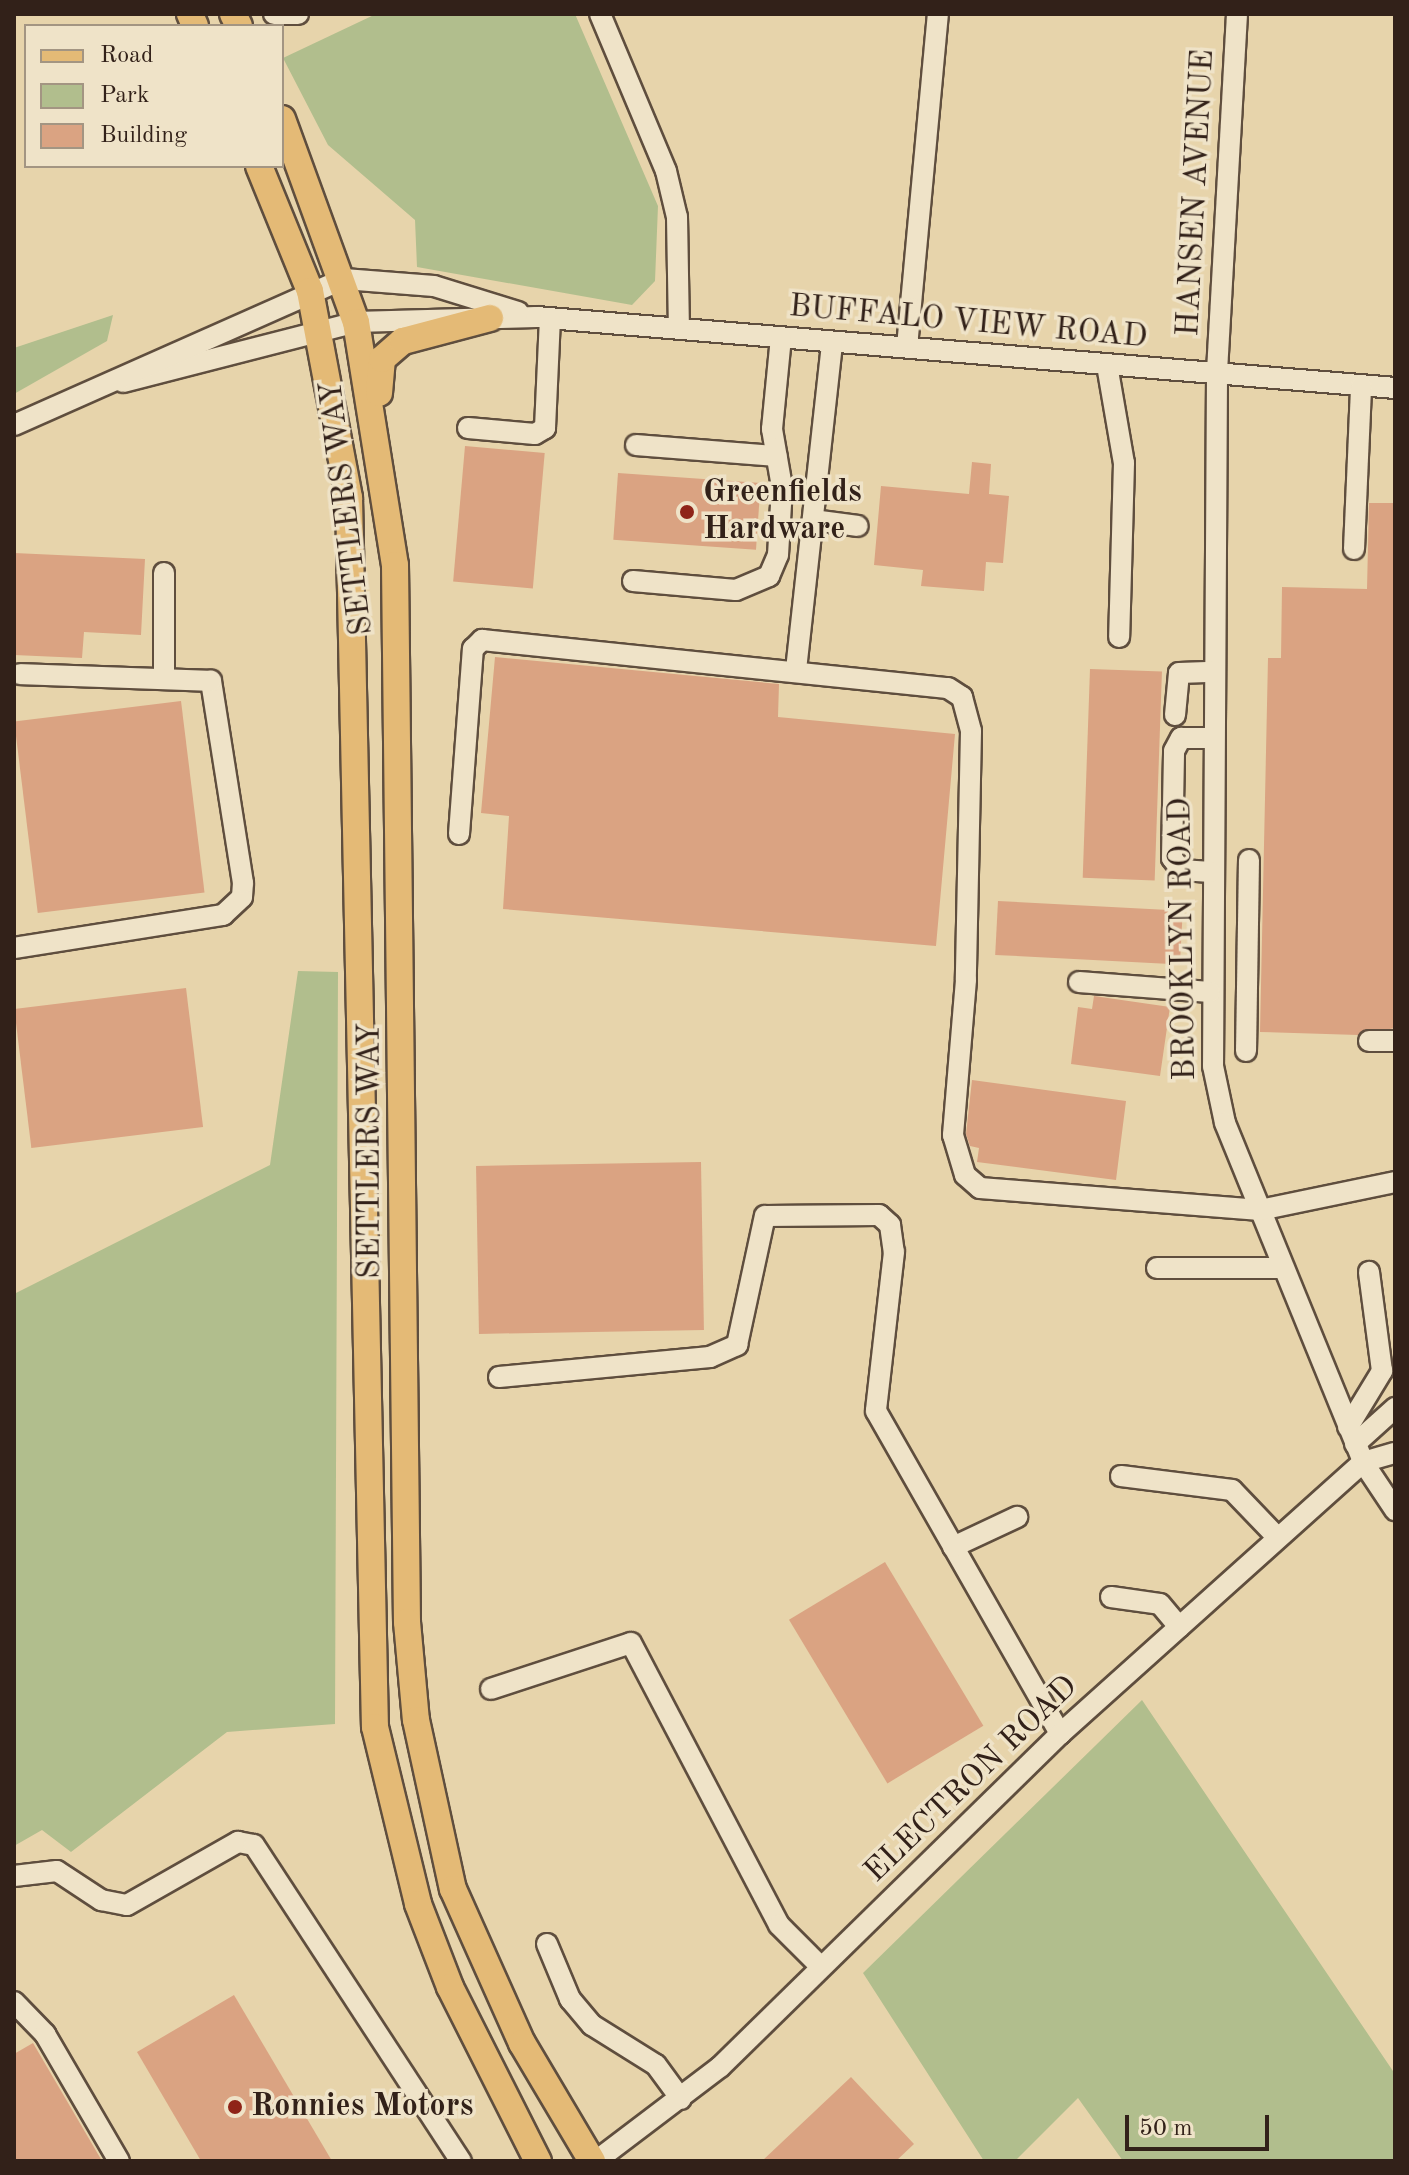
<!DOCTYPE html>
<style>
body{margin:0}
#map{position:relative;width:1409px;height:2175px;overflow:hidden;background:#e7d4ab;font-family:"Old Standard TT",serif}
div>[style]{position:absolute}
.green>*{inset:0;background:#b1be8d}
.building>*{inset:0;background:#daa382;transform-origin:0 0}
.roads{filter:drop-shadow(2px 0 #5f4e3e) drop-shadow(-2px 0 #5f4e3e) drop-shadow(0 2px #5f4e3e) drop-shadow(0 -2px #5f4e3e)}
.minor>*{height:20px;margin:-10px;padding:0 10px;transform-origin:10px;border-radius:10px;background:#efe3c8}
.major>*{height:26px;margin:-13px;padding:0 13px;transform-origin:13px;border-radius:13px;background:#e4ba76}
.dots>*{width:22px;height:22px;translate:-50% -50%;box-sizing:border-box;border:4px solid #efe3c8;border-radius:50%}
span{translate:-50% -50%;white-space:nowrap;text-align:center;line-height:1.15;-webkit-text-stroke:7px #efe3c8;paint-order:stroke}
.street-label{font-size:32px;color:#322119}
.poi-label{font-size:32px;color:#322119;font-weight:700}
.left{translate:0 -50%;text-align:left}
.frame{position:absolute;inset:0;border:16px solid #322119;pointer-events:none}
.legend{position:absolute;left:24px;top:24px;width:260px;height:144px;box-sizing:border-box;background:#efe3c8;border:2px solid #a39582;margin:0;padding:10px 14px;list-style:none;font-size:24px;color:#322119}
.legend li{display:flex;align-items:center;gap:16px;height:40px}
.legend b{width:40px;border:2px solid #a39582}
.scale{position:absolute;left:1125px;top:2115px;width:144px;height:36px;box-sizing:border-box;border:4px solid #322119;border-top:0;padding-left:10px;font-size:24px;line-height:28px;white-space:nowrap;color:#322119;-webkit-text-stroke:6px #efe3c8;paint-order:stroke}
</style>
<div id="map">
<div class="green">
<div style="clip-path:polygon(376px 14px,575px 14px,658px 206px,655px 281px,632px 305px,417px 267px,415px 220px,328px 145px,283px 58px)"></div>
<div style="clip-path:polygon(113px 315px,107px 341px,14px 394px,14px 348px)"></div>
<div style="clip-path:polygon(298px 971px,338px 972px,335px 1724px,227px 1732px,71px 1852px,42px 1830px,14px 1846px,14px 1294px,270px 1165px)"></div>
<div style="clip-path:polygon(1142px 1700px,1395px 2074px,1395px 2161px,1123px 2161px,1078px 2098px,1015px 2161px,984px 2161px,863px 1973px)"></div>
</div>
<div class="building">
<div style="left:465px;top:446px;width:80px;height:136px;rotate:5deg"></div>
<div style="clip-path:polygon(972px 462px,991px 464px,989px 494px,1009px 496px,1003px 563px,986px 562px,984px 591px,921px 586px,923px 570px,874px 565px,881px 486px,969px 494px)"></div>
<div style="left:618px;top:473px;width:143px;height:67px;rotate:4deg"></div>
<div style="clip-path:polygon(1369px 503px,1395px 503px,1395px 1028px,1358px 1035px,1260px 1032px,1268px 658px,1281px 658px,1282px 587px,1367px 589px)"></div>
<div style="clip-path:polygon(14px 553px,145px 559px,141px 635px,84px 632px,82px 658px,14px 655px)"></div>
<div style="clip-path:polygon(495px 657px,779px 684px,778px 717px,955px 734px,936px 946px,503px 909px,509px 816px,481px 813px)"></div>
<div style="left:1090px;top:669px;width:72px;height:209px;rotate:2deg"></div>
<div style="left:181px;top:701px;width:193px;height:168px;rotate:83deg"></div>
<div style="left:998px;top:901px;width:185px;height:54px;rotate:3deg"></div>
<div style="left:186px;top:988px;width:140px;height:173px;rotate:83deg"></div>
<div style="clip-path:polygon(1094px 996px,1170px 1007px,1160px 1076px,1071px 1064px,1078px 1007px,1092px 1009px)"></div>
<div style="clip-path:polygon(972px 1080px,1126px 1101px,1116px 1180px,977px 1162px,979px 1148px,970px 1146px,966px 1134px)"></div>
<div style="left:701px;top:1162px;width:168px;height:225px;rotate:89deg"></div>
<div style="left:885px;top:1562px;width:191px;height:112px;rotate:59deg"></div>
<div style="clip-path:polygon(234px 1995px,332px 2161px,201px 2161px,137px 2052px)"></div>
<div style="clip-path:polygon(33px 2043px,102px 2161px,14px 2161px,14px 2054px)"></div>
<div style="clip-path:polygon(851px 2077px,914px 2144px,896px 2161px,762px 2161px)"></div>
</div>
<div class="roads">
<div class="minor">
<div style="left:274px;top:14px;width:24px"></div>
<div style="left:600px;top:14px;width:170px;rotate:67.2deg"></div>
<div style="left:666px;top:171px;width:47px;rotate:76.6deg"></div>
<div style="left:677px;top:217px;width:111px;rotate:89deg"></div>
<div style="left:1237px;top:14px;width:363px;rotate:93.2deg"></div>
<div style="left:1217px;top:376px;width:690px;rotate:90.33deg"></div>
<div style="left:1213px;top:1066px;width:58px;rotate:78.1deg"></div>
<div style="left:1225px;top:1123px;width:366px;rotate:67.8deg"></div>
<div style="left:1363px;top:1462px;width:58px;rotate:56.3deg"></div>
<div style="left:907px;top:347px;width:334px;rotate:-84.7deg"></div>
<div style="left:1107px;top:365px;width:99px;rotate:80.2deg"></div>
<div style="left:1124px;top:463px;width:174px;rotate:91.6deg"></div>
<div style="left:123px;top:382px;width:241px;rotate:-14.4deg"></div>
<div style="left:356px;top:322px;width:180px;rotate:-1.6deg"></div>
<div style="left:536px;top:317px;width:862px;rotate:4.72deg"></div>
<div style="left:14px;top:425px;width:361px;rotate:-23.9deg"></div>
<div style="left:344px;top:279px;width:90px;rotate:4.4deg"></div>
<div style="left:434px;top:286px;width:88px;rotate:17.2deg"></div>
<div style="left:468px;top:428px;width:67px;rotate:5.1deg"></div>
<div style="left:535px;top:434px;width:12px;rotate:-31deg"></div>
<div style="left:545px;top:428px;width:110px;rotate:-87.4deg"></div>
<div style="left:636px;top:445px;width:141px;rotate:4.5deg"></div>
<div style="left:813px;top:520px;width:45px;rotate:7.6deg"></div>
<div style="left:1354px;top:549px;width:163px;rotate:-87.5deg"></div>
<div style="left:164px;top:573px;width:103px;rotate:90deg"></div>
<div style="left:633px;top:581px;width:103px;rotate:5deg"></div>
<div style="left:736px;top:590px;width:36px;rotate:-23deg"></div>
<div style="left:769px;top:576px;width:23px;rotate:-67deg"></div>
<div style="left:778px;top:555px;width:68px;rotate:-86.6deg"></div>
<div style="left:782px;top:487px;width:59px;rotate:-99.8deg"></div>
<div style="left:772px;top:429px;width:92px;rotate:-84.4deg"></div>
<div style="left:796px;top:670px;width:330px;rotate:-83.7deg"></div>
<div style="left:1175px;top:715px;width:42px;rotate:-84.6deg"></div>
<div style="left:1179px;top:673px;width:35px;rotate:-2deg"></div>
<div style="left:459px;top:834px;width:186px;rotate:-85.7deg"></div>
<div style="left:473px;top:649px;width:13px;rotate:-45deg"></div>
<div style="left:482px;top:640px;width:468px;rotate:5.9deg"></div>
<div style="left:948px;top:688px;width:17px;rotate:33deg"></div>
<div style="left:962px;top:697px;width:35px;rotate:75deg"></div>
<div style="left:971px;top:731px;width:249px;rotate:91.2deg"></div>
<div style="left:966px;top:980px;width:156px;rotate:94.8deg"></div>
<div style="left:953px;top:1135px;width:42px;rotate:73.3deg"></div>
<div style="left:965px;top:1175px;width:20px;rotate:41deg"></div>
<div style="left:980px;top:1188px;width:281px;rotate:4.5deg"></div>
<div style="left:1260px;top:1210px;width:138px;rotate:-11.7deg"></div>
<div style="left:1211px;top:872px;width:30px;rotate:-176deg"></div>
<div style="left:1181px;top:870px;width:15px;rotate:-127deg"></div>
<div style="left:1172px;top:858px;width:107px;rotate:-88.9deg"></div>
<div style="left:1174px;top:751px;width:15px;rotate:-62deg"></div>
<div style="left:1181px;top:738px;width:31px"></div>
<div style="left:14px;top:948px;width:212px;rotate:-9deg"></div>
<div style="left:223px;top:915px;width:26px;rotate:-43deg"></div>
<div style="left:242px;top:897px;width:14px;rotate:-86deg"></div>
<div style="left:243px;top:883px;width:205px;rotate:-99deg"></div>
<div style="left:211px;top:681px;width:191px;rotate:-177.9deg"></div>
<div style="left:1079px;top:982px;width:131px;rotate:4.4deg"></div>
<div style="left:1369px;top:1041px;width:26px"></div>
<div style="left:1246px;top:1051px;width:191px;rotate:-89.1deg"></div>
<div style="left:1157px;top:1268px;width:126px"></div>
<div style="left:499px;top:1377px;width:212px;rotate:-5.4deg"></div>
<div style="left:710px;top:1357px;width:30px;rotate:-24deg"></div>
<div style="left:737px;top:1345px;width:132px;rotate:-77.8deg"></div>
<div style="left:765px;top:1216px;width:114px;rotate:-0.5deg"></div>
<div style="left:879px;top:1215px;width:15px;rotate:42deg"></div>
<div style="left:890px;top:1225px;width:27px;rotate:82deg"></div>
<div style="left:894px;top:1252px;width:160px;rotate:96.5deg"></div>
<div style="left:876px;top:1411px;width:372px;rotate:60.3deg"></div>
<div style="left:1348px;top:1427px;width:66px;rotate:-58.7deg"></div>
<div style="left:1382px;top:1371px;width:100px;rotate:-97.5deg"></div>
<div style="left:1355px;top:1444px;width:54px;rotate:-42deg"></div>
<div style="left:1121px;top:1476px;width:112px;rotate:7.2deg"></div>
<div style="left:1232px;top:1490px;width:66px;rotate:46.2deg"></div>
<div style="left:953px;top:1547px;width:71px;rotate:-25.1deg"></div>
<div style="left:1111px;top:1597px;width:49px;rotate:8.1deg"></div>
<div style="left:1160px;top:1604px;width:30px;rotate:50deg"></div>
<div style="left:491px;top:1689px;width:147px;rotate:-18.2deg"></div>
<div style="left:631px;top:1643px;width:318px;rotate:62.3deg"></div>
<div style="left:779px;top:1925px;width:59px;rotate:45deg"></div>
<div style="left:14px;top:1876px;width:43px;rotate:-6.6deg"></div>
<div style="left:57px;top:1871px;width:53px;rotate:33.4deg"></div>
<div style="left:101px;top:1900px;width:26px;rotate:11deg"></div>
<div style="left:127px;top:1905px;width:128px;rotate:-29.6deg"></div>
<div style="left:238px;top:1842px;width:16px;rotate:11deg"></div>
<div style="left:254px;top:1845px;width:378px;rotate:56.8deg"></div>
<div style="left:547px;top:1944px;width:60px;rotate:67.3deg"></div>
<div style="left:570px;top:1999px;width:34px;rotate:50deg"></div>
<div style="left:592px;top:2025px;width:75px;rotate:32deg"></div>
<div style="left:656px;top:2065px;width:42px;rotate:53.7deg"></div>
<div style="left:14px;top:2002px;width:45px;rotate:45.9deg"></div>
<div style="left:45px;top:2034px;width:147px;rotate:59.8deg"></div>
<div style="left:596px;top:2161px;width:156px;rotate:-37.2deg"></div>
<div style="left:720px;top:2067px;width:476px;rotate:-44.4deg"></div>
<div style="left:1060px;top:1734px;width:407px;rotate:-41.9deg"></div>
<div style="left:1363px;top:1462px;width:33px;rotate:-16deg"></div>
</div>
<div class="major">
<div style="left:190px;top:14px;width:13px;rotate:67deg"></div>
<div style="left:233px;top:14px;width:13px;rotate:63deg"></div>
<div style="left:282px;top:119px;width:216px;rotate:70deg"></div>
<div style="left:356px;top:322px;width:246px;rotate:80.9deg"></div>
<div style="left:395px;top:565px;width:1057px;rotate:89.35deg"></div>
<div style="left:407px;top:1622px;width:98px;rotate:84.8deg"></div>
<div style="left:416px;top:1720px;width:173px;rotate:77.7deg"></div>
<div style="left:453px;top:1889px;width:169px;rotate:65.9deg"></div>
<div style="left:522px;top:2043px;width:137px;rotate:59.3deg"></div>
<div style="left:259px;top:166px;width:135px;rotate:67.8deg"></div>
<div style="left:310px;top:291px;width:211px;rotate:79.3deg"></div>
<div style="left:349px;top:498px;width:1229px;rotate:88.79deg"></div>
<div style="left:375px;top:1727px;width:182px;rotate:76.3deg"></div>
<div style="left:418px;top:1904px;width:89px;rotate:68.9deg"></div>
<div style="left:450px;top:1987px;width:195px;rotate:63.2deg"></div>
<div style="left:379px;top:393px;width:34px;rotate:-85deg"></div>
<div style="left:382px;top:359px;width:28px;rotate:-41deg"></div>
<div style="left:403px;top:341px;width:90px;rotate:-14.8deg"></div>
</div>
</div>
<div class="dots">
<div style="left:687px;top:512px;background:#8f2418"></div>
<div style="left:235px;top:2107px;background:#8f2418"></div>
</div>
<div class="street-label">
<span style="left:1197px;top:193px;rotate:-87deg">HANSEN AVENUE</span>
<span style="left:968px;top:323px;rotate:5deg">BUFFALO VIEW ROAD</span>
<span style="left:348px;top:508px;rotate:-97deg">SETTLERS WAY</span>
<span style="left:1184px;top:939px;rotate:-91deg">BROOKLYN ROAD</span>
<span style="left:371px;top:1151px;rotate:-90deg">SETTLERS WAY</span>
<span style="left:972px;top:1780px;rotate:-44deg">ELECTRON ROAD</span>
</div>
<div class="poi-label">
<span class="left" style="left:703px;top:512px">Greenfields<br>Hardware</span>
<span class="left" style="left:251px;top:2107px">Ronnies Motors</span>
</div>
<div class="frame"></div>
<ul class="legend">
<li><b style="height:10px;background:#e4ba76"></b>Road</li>
<li><b style="height:22px;background:#b1be8d"></b>Park</li>
<li><b style="height:22px;background:#daa382"></b>Building</li>
</ul>
<div class="scale">50 m</div>
</div>
